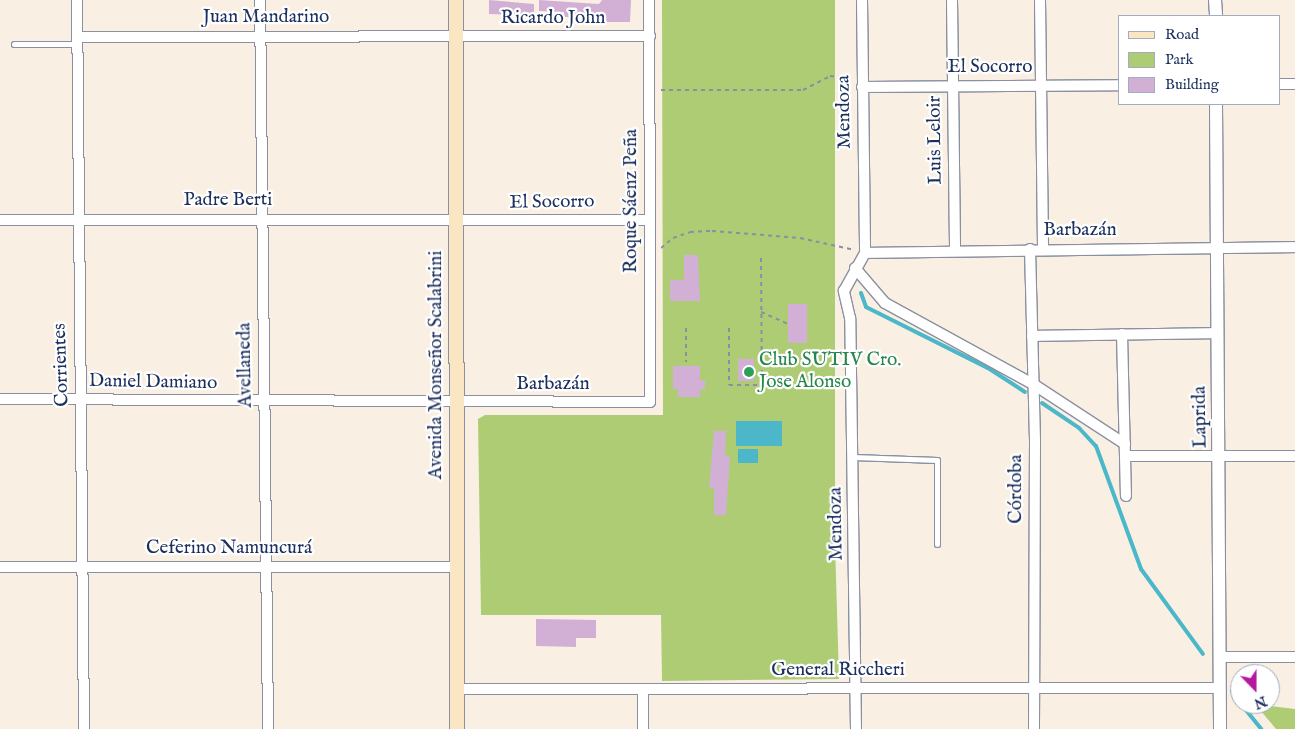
<!DOCTYPE html>
<meta charset="utf-8">
<style>
body{margin:0}
#map{position:relative;width:1295px;height:729px;overflow:hidden;background:#f9f0e3;font-family:"IM FELL English",serif}
div>[style]{position:absolute}
.green>*{inset:0;background:#adcc74}
.water>*{inset:0;background:#4cb7c9;transform-origin:0 0}
.stream>*{height:4px;margin:-2px;padding:0 2px;transform-origin:2px;border-radius:2px;background:#4cb7c9}
.building>*{inset:0;background:#d2b0d5;transform-origin:0 0}
.path>*{height:2px;margin-top:-1px;transform-origin:0;background:repeating-linear-gradient(90deg,#8a90a0 0 4px,transparent 0 8px)}
.roads{filter:drop-shadow(1px 0 #8a90a0) drop-shadow(-1px 0 #8a90a0) drop-shadow(0 1px #8a90a0) drop-shadow(0 -1px #8a90a0)}
.service>*{height:5px;margin:-2.5px;padding:0 2.5px;transform-origin:2.5px;border-radius:2.5px;background:#fff}
.minor>*{height:10px;margin:-5px;padding:0 5px;transform-origin:5px;border-radius:5px;background:#fff}
.tertiary>*{height:12px;margin:-6px;padding:0 6px;transform-origin:6px;border-radius:6px;background:#fff}
.secondary>*{height:14px;margin:-7px;padding:0 7px;transform-origin:7px;border-radius:7px;background:#fbe6c4}
.dots>*{width:14px;height:14px;translate:-50% -50%;box-sizing:border-box;border:2px solid #fff;border-radius:50%}
span{translate:-50% -50%;white-space:nowrap;text-align:center;line-height:1.15;-webkit-text-stroke:4.5px #fff;paint-order:stroke}
.street-label{font-size:19px;color:#1b2f5e}
.leisure-label{font-size:19px;color:#27864d}
.left{translate:0 -50%;text-align:left}
.legend{position:absolute;left:1118px;top:15px;width:162px;height:90px;box-sizing:border-box;background:#fff;border:1px solid #a4acbf;margin:0;padding:6px 9px;list-style:none;font-size:15px;color:#1b2f5e}
.legend li{display:flex;align-items:center;gap:10px;height:25px}
.legend b{width:25px;border:1px solid #a4acbf}
.north{position:absolute;left:1230px;top:664px;width:50px;height:50px;box-sizing:border-box;background:#fff;border:1px solid #a4acbf;border-radius:50%;rotate:158deg;font-size:14px;font-weight:700;line-height:20px;text-align:center;color:#1b2f5e}
.north::after{content:'';display:block;margin:auto;width:18px;height:22px;background:#b5179e;clip-path:polygon(50% 0,100% 100%,50% 72%,0 100%)}
</style>
<div id="map">
<div class="green">
<div style="clip-path:polygon(662px 0,835px 0,835px 543px,839px 679px,662px 681px,661px 615px,481px 615px,478px 419px,485px 415px,663px 415px)"></div>
<div style="clip-path:polygon(1255px 704px,1295px 709px,1295px 729px,1276px 729px)"></div>
</div>
<div class="water">
<div style="left:736px;top:421px;width:46px;height:25px"></div>
<div style="left:738px;top:449px;width:20px;height:14px"></div>
</div>
<div class="stream">
<div style="left:861px;top:293px;width:15px;rotate:70deg"></div>
<div style="left:866px;top:307px;width:136px;rotate:26.6deg"></div>
<div style="left:988px;top:368px;width:44px;rotate:33deg"></div>
<div style="left:1042px;top:403px;width:45px;rotate:34deg"></div>
<div style="left:1079px;top:428px;width:25px;rotate:47deg"></div>
<div style="left:1096px;top:446px;width:131px;rotate:69.9deg"></div>
<div style="left:1141px;top:569px;width:105px;rotate:53.9deg"></div>
<div style="left:1232px;top:691px;width:14px;rotate:56deg"></div>
<div style="left:1241px;top:704px;width:32px;rotate:51deg"></div>
</div>
<div class="building">
<div style="clip-path:polygon(489px 0,534px 4px,534px 22px,520px 22px,520px 15px,489px 14px)"></div>
<div style="clip-path:polygon(539px 0,599px 4px,602px 0,631px 0,630px 22px,596px 22px,596px 17px,564px 17px,564px 12px,539px 11px)"></div>
<div style="clip-path:polygon(684px 255px,698px 255px,700px 301px,670px 301px,670px 280px,684px 280px)"></div>
<div style="left:788px;top:304px;width:19px;height:39px"></div>
<div style="left:738px;top:359px;width:16px;height:22px"></div>
<div style="clip-path:polygon(673px 366px,700px 366px,700px 380px,705px 380px,705px 389px,700px 389px,700px 397px,678px 397px,678px 389px,673px 389px)"></div>
<div style="clip-path:polygon(714px 431px,726px 431px,725px 456px,730px 456px,726px 515px,714px 515px,714px 488px,709px 488px)"></div>
<div style="clip-path:polygon(536px 619px,596px 620px,596px 638px,576px 638px,576px 647px,536px 646px)"></div>
</div>
<div class="path">
<div style="left:661px;top:90px;width:142px"></div>
<div style="left:803px;top:90px;width:30px;rotate:-27deg"></div>
<div style="left:830px;top:76px;width:22px;rotate:5deg"></div>
<div style="left:661px;top:248px;width:16px;rotate:-40deg"></div>
<div style="left:673px;top:238px;width:18px;rotate:-19deg"></div>
<div style="left:690px;top:232px;width:22px;rotate:-3deg"></div>
<div style="left:712px;top:231px;width:88px;rotate:4.5deg"></div>
<div style="left:800px;top:238px;width:56px;rotate:12.3deg"></div>
<div style="left:761px;top:258px;width:132px;rotate:89.6deg"></div>
<div style="left:761px;top:312px;width:30px;rotate:24deg"></div>
<div style="left:686px;top:328px;width:34px;rotate:90deg"></div>
<div style="left:729px;top:328px;width:57px;rotate:90deg"></div>
<div style="left:729px;top:385px;width:33px"></div>
</div>
<div class="roads">
<div class="service">
<div style="left:14px;top:44px;width:63px"></div>
<div style="left:853px;top:457px;width:84px;rotate:2deg"></div>
<div style="left:937px;top:460px;width:84px;rotate:90deg"></div>
</div>
<div class="minor">
<div style="left:77px;top:0;width:729px;rotate:89.45deg"></div>
<div style="left:260px;top:0;width:729px;rotate:89.37deg"></div>
<div style="left:862px;top:0;width:253px;rotate:89.3deg"></div>
<div style="left:952px;top:0;width:249px;rotate:89.3deg"></div>
<div style="left:1040px;top:0;width:248px;rotate:89.3deg"></div>
<div style="left:77px;top:37px;width:573px;rotate:-0.1deg"></div>
<div style="left:1279px;top:84px;width:16px"></div>
<div style="left:862px;top:87px;width:257px;rotate:-0.4deg"></div>
<div style="left:0;top:220px;width:649px"></div>
<div style="left:1030px;top:249px;width:193px;rotate:88.5deg"></div>
<div style="left:1035px;top:442px;width:287px;rotate:90.2deg"></div>
<div style="left:865px;top:253px;width:430px;rotate:-0.8deg"></div>
<div style="left:855px;top:268px;width:46px;rotate:49.4deg"></div>
<div style="left:885px;top:303px;width:169px;rotate:28.7deg"></div>
<div style="left:1033px;top:384px;width:110px;rotate:33.1deg"></div>
<div style="left:1122px;top:334px;width:162px;rotate:88.6deg"></div>
<div style="left:1032px;top:336px;width:186px;rotate:-0.9deg"></div>
<div style="left:0;top:399px;width:650px;rotate:0.26deg"></div>
<div style="left:650px;top:402px;width:402px;rotate:-90.1deg"></div>
<div style="left:1125px;top:456px;width:170px"></div>
<div style="left:0;top:567px;width:457px"></div>
<div style="left:1220px;top:657px;width:75px"></div>
<div style="left:457px;top:689px;width:762px;rotate:-0.08deg"></div>
<div style="left:643px;top:689px;width:40px;rotate:90deg"></div>
<div style="left:856px;top:729px;width:411px;rotate:-90.8deg"></div>
<div style="left:850px;top:318px;width:28px;rotate:-103deg"></div>
<div style="left:844px;top:291px;width:43px;rotate:-61.1deg"></div>
</div>
<div class="tertiary">
<div style="left:1215px;top:0;width:16px;rotate:86deg"></div>
<div style="left:1216px;top:104px;width:625px;rotate:89.63deg"></div>
</div>
<div class="secondary">
<div style="left:456px;top:0;width:729px;rotate:89.92deg"></div>
</div>
</div>
<div class="dots">
<div style="left:749px;top:372px;background:#2e9e5b"></div>
</div>
<div class="street-label">
<span style="left:266px;top:18px">Juan Mandarino</span>
<span style="left:553px;top:19px">Ricardo John</span>
<span style="left:990px;top:68px">El Socorro</span>
<span style="left:845px;top:112px;rotate:-91deg">Mendoza</span>
<span style="left:936px;top:140px;rotate:-91deg">Luis Leloir</span>
<span style="left:228px;top:201px">Padre Berti</span>
<span style="left:632px;top:201px;rotate:-90deg">Roque Sáenz Peña</span>
<span style="left:552px;top:203px;rotate:-1deg">El Socorro</span>
<span style="left:1080px;top:231px">Barbazán</span>
<span style="left:62px;top:365px;rotate:-92deg">Corrientes</span>
<span style="left:246px;top:365px;rotate:-91deg">Avellaneda</span>
<span style="left:437px;top:365px;rotate:-90deg">Avenida Monseñor Scalabrini</span>
<span style="left:153px;top:383px;rotate:1deg">Daniel Damiano</span>
<span style="left:553px;top:385px">Barbazán</span>
<span style="left:1201px;top:417px;rotate:-91deg">Laprida</span>
<span style="left:1017px;top:489px;rotate:-90deg">Córdoba</span>
<span style="left:837px;top:524px;rotate:-91deg">Mendoza</span>
<span style="left:229px;top:549px">Ceferino Namuncurá</span>
<span style="left:838px;top:671px">General Riccheri</span>
</div>
<div class="leisure-label">
<span class="left" style="left:759px;top:372px">Club SUTIV Cro.<br>Jose Alonso</span>
</div>
<ul class="legend">
<li><b style="height:6px;background:#fbe6c4"></b>Road</li>
<li><b style="height:14px;background:#adcc74"></b>Park</li>
<li><b style="height:14px;background:#d2b0d5"></b>Building</li>
</ul>
<div class="north">N</div>
</div>
